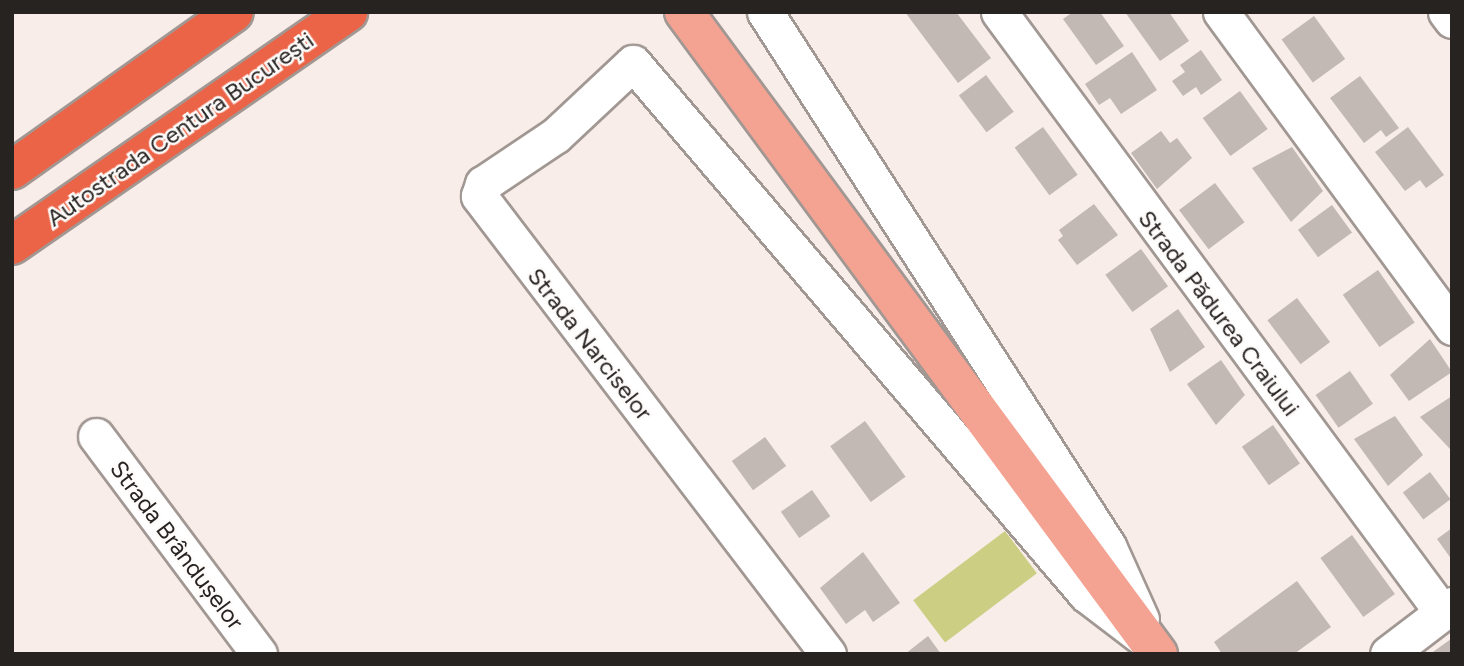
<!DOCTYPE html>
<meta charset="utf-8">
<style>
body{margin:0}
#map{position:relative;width:1464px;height:666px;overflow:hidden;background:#f8ede8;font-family:Figtree,sans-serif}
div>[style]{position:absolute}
.green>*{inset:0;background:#ccce84;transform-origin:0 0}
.building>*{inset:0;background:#c2b8b4;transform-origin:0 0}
.roads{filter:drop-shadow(2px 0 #a19793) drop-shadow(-2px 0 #a19793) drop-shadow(0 2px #a19793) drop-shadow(0 -2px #a19793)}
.minor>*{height:35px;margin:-17.5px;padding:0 17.5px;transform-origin:17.5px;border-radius:17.5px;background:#fff}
.major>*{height:38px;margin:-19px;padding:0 19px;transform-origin:19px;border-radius:19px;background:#f4a291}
.highway>*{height:38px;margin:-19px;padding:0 19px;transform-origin:19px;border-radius:19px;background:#ec6447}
span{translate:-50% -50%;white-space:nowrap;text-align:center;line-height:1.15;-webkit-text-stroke:5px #fefcfb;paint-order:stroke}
.street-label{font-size:24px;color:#262321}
.frame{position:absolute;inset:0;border:14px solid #262321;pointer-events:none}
</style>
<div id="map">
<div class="green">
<div style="left:1005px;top:531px;width:53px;height:115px;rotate:53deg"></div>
</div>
<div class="building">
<div style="clip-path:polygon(905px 12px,956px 12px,991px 58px,958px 83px)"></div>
<div style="clip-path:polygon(1073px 12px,1100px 12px,1124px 46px,1096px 65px,1063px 19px)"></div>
<div style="clip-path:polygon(1125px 12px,1169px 12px,1189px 41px,1160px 61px)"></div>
<div style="left:1314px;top:16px;width:53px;height:40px;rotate:54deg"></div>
<div style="clip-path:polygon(1201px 50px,1222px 80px,1201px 95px,1196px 87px,1183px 96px,1172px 81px,1185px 72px,1180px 65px)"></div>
<div style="clip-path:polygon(1132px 52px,1157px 90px,1121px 114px,1110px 98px,1099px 105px,1085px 84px)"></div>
<div style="left:986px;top:75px;width:46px;height:34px;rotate:53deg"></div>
<div style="clip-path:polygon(1360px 76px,1399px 128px,1386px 137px,1381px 130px,1364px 143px,1330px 98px)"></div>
<div style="left:1240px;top:91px;width:47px;height:46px;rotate:54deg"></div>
<div style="left:1043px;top:127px;width:59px;height:35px;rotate:54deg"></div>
<div style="clip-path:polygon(1408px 127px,1444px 175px,1426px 188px,1420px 180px,1405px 191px,1375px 152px)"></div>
<div style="clip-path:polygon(1161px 131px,1170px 143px,1177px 138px,1192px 158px,1157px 189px,1131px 153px)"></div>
<div style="clip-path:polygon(1292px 147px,1323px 191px,1291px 222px,1252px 168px)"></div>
<div style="left:1215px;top:183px;width:49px;height:45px;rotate:53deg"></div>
<div style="clip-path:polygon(1094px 204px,1118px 235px,1077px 265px,1058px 240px,1063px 236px,1059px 230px)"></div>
<div style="left:1332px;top:205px;width:34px;height:42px;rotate:54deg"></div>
<div style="left:1141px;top:249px;width:46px;height:44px;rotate:54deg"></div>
<div style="left:1378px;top:270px;width:64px;height:43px;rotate:55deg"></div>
<div style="left:1297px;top:298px;width:55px;height:37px;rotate:53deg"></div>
<div style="clip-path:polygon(1178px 309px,1205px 347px,1170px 372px,1150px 329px)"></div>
<div style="clip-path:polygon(1430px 339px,1452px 372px,1409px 401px,1390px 375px)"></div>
<div style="clip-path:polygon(1221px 360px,1245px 395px,1216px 425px,1187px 384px)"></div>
<div style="left:1350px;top:371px;width:40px;height:42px;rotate:55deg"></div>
<div style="clip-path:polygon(1452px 396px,1452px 448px,1450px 449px,1420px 417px)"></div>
<div style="clip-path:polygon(1395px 416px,1423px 455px,1388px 486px,1354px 439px)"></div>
<div style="left:865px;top:421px;width:69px;height:43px;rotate:54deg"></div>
<div style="left:1273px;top:425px;width:47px;height:38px;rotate:55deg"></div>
<div style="left:765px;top:437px;width:36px;height:41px;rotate:54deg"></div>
<div style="left:1430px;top:472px;width:34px;height:34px;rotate:53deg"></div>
<div style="left:812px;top:490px;width:32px;height:38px;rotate:55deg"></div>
<div style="clip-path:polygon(1452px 528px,1452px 560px,1437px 539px)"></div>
<div style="left:1352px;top:535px;width:73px;height:39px;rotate:54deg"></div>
<div style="clip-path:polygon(863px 552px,900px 603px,873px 622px,865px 610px,846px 624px,820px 588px)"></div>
<div style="clip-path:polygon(1297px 581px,1331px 627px,1294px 654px,1222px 654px,1214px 642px)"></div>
<div style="clip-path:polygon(928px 636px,941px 654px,905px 654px)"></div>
<div style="clip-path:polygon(1451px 639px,1452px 654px,1430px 654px)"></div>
</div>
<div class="roads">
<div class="minor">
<div style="left:765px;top:12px;width:635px;rotate:57.29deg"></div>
<div style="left:1108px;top:546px;width:80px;rotate:65.7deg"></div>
<div style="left:999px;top:12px;width:746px;rotate:53.56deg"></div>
<div style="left:1221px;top:12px;width:391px;rotate:53.7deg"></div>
<div style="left:1446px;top:12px;width:10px;rotate:53deg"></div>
<div style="left:96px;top:436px;width:272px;rotate:53.2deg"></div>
<div style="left:828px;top:654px;width:576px;rotate:-127.31deg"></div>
<div style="left:479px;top:196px;width:13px;rotate:-72deg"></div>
<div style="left:483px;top:184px;width:88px;rotate:-33.9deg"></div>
<div style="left:556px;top:135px;width:105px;rotate:-43.1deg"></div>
<div style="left:633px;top:63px;width:698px;rotate:49.53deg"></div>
<div style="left:1086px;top:594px;width:71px;rotate:37.5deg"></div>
<div style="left:1388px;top:654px;width:81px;rotate:-37.4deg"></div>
</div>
<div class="major">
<div style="left:684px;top:12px;width:798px;rotate:53.56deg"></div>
</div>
<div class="highway">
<div style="left:12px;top:170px;width:272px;rotate:-35.4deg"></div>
<div style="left:12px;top:245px;width:409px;rotate:-34.7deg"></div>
</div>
</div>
<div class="street-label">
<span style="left:180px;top:129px;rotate:-35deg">Autostrada Centura București</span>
<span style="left:1219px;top:313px;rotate:53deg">Strada Pădurea Craiului</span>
<span style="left:590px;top:344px;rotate:52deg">Strada Narciselor</span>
<span style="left:177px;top:545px;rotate:53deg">Strada Brândușelor</span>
</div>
<div class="frame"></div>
</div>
